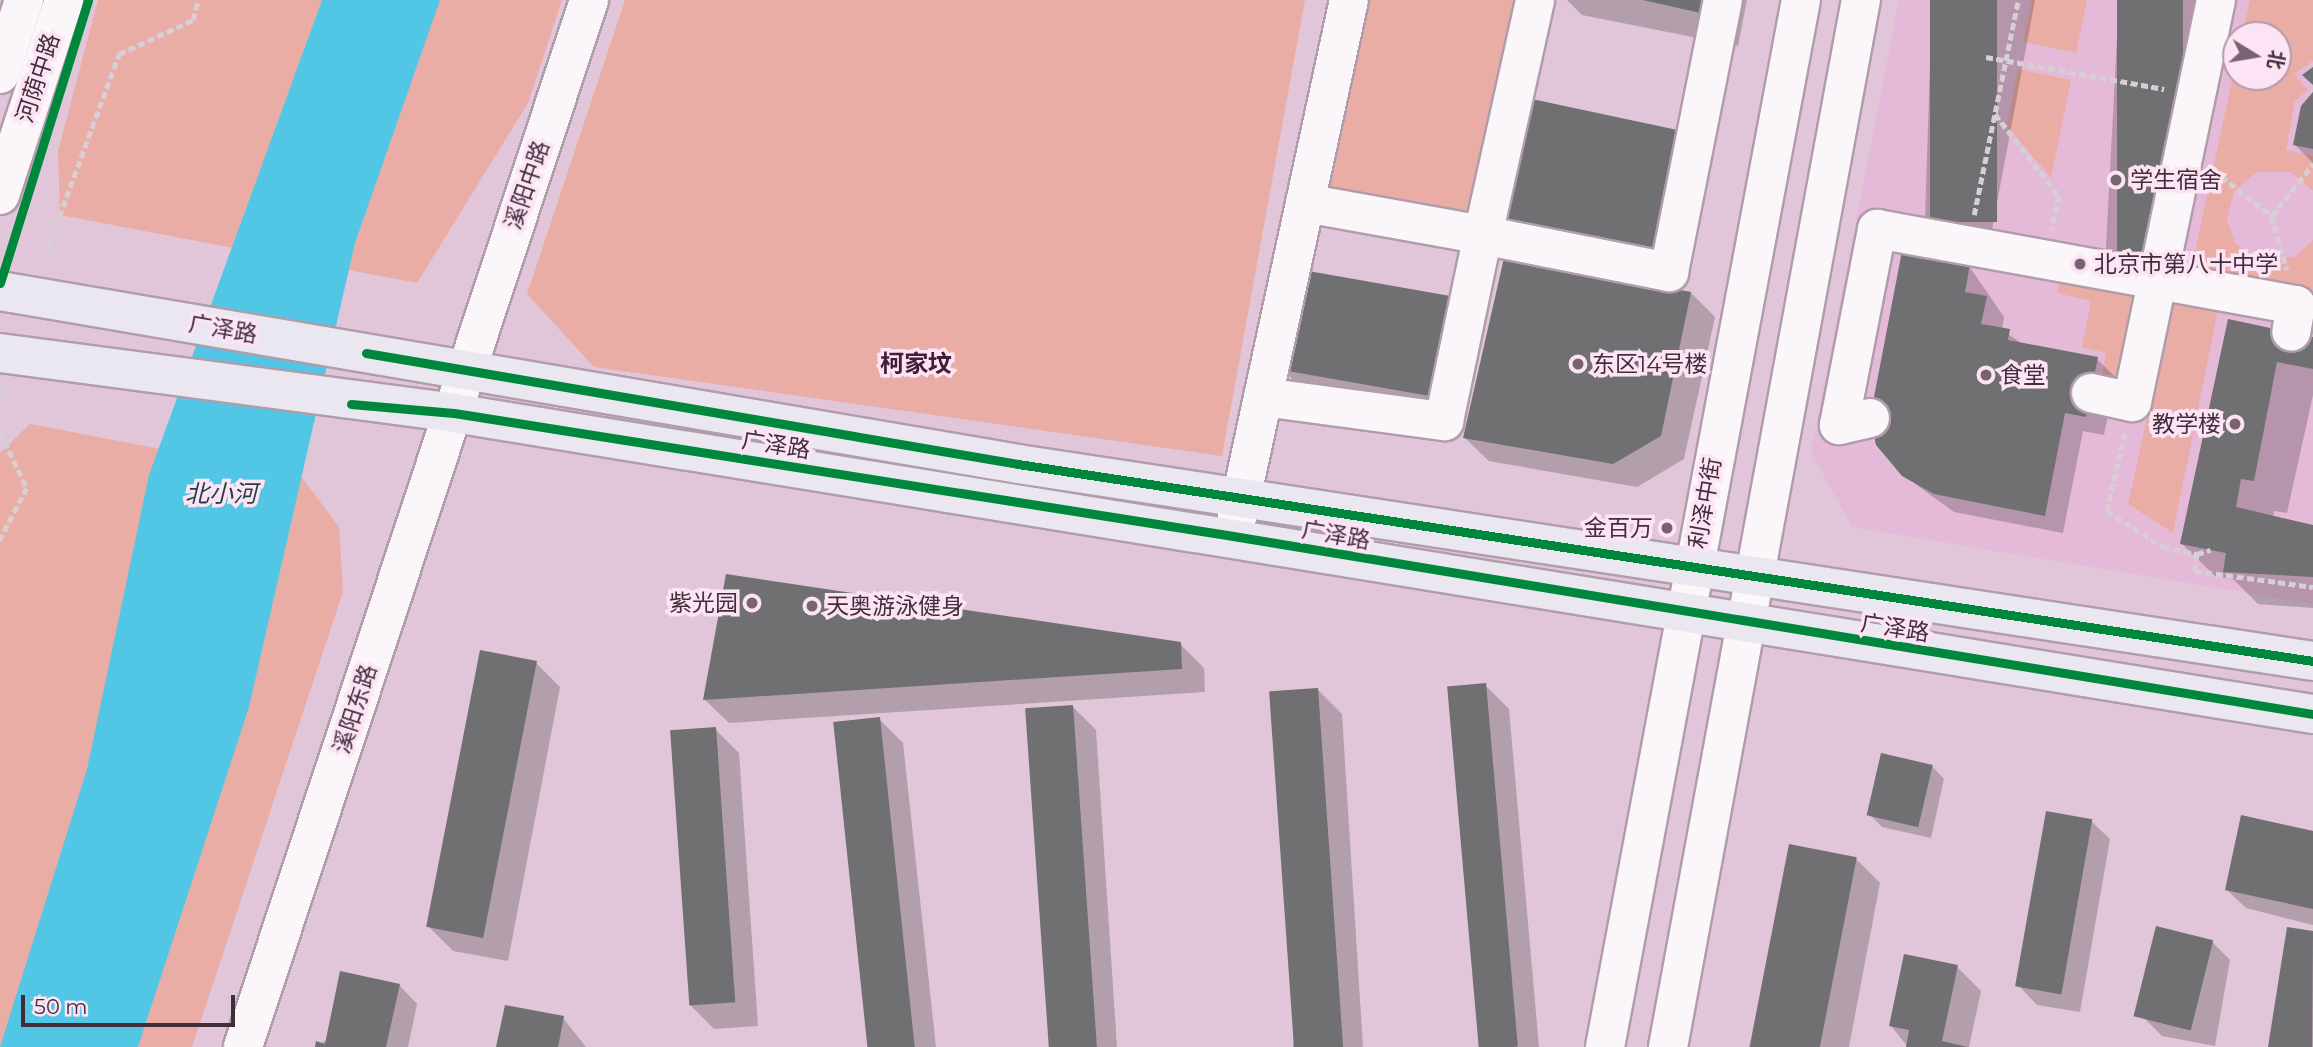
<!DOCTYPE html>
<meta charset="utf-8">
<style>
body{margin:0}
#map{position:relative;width:2313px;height:1047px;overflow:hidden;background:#e0c6d8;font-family:Montserrat,"Noto Sans SC",sans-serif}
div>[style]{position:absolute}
.built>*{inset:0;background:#e4bad8}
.green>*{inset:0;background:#eaada6}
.water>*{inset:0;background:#52c7e5}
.shadow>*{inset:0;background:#0003}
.building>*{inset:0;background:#706f72;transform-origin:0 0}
.path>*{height:4.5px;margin-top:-2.25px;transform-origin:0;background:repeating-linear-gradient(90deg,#d7cfd5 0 7px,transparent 0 10.5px)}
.roads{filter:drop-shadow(2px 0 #b09caa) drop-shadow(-2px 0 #b09caa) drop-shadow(0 2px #b09caa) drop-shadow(0 -2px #b09caa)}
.minor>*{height:38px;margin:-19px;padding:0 19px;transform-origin:19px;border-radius:19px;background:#faf6f9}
.major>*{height:38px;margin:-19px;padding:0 19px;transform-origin:19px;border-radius:19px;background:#eae7f1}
.cycleway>*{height:9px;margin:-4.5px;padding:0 4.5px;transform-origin:4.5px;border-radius:4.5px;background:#00873e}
.dots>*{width:19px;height:19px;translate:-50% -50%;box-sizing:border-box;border:4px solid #fde4f5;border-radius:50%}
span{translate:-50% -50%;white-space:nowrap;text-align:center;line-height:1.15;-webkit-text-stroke:7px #fde4f5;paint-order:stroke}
.street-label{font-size:23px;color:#412e3b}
.poi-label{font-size:23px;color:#412e3b}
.left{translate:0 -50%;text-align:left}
.right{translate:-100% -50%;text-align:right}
.neighbourhood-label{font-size:24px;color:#421d39;font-weight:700}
.water-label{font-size:24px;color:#1f3e47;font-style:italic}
.north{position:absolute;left:2222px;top:21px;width:70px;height:70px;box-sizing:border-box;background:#fde4f5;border:2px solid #b29bab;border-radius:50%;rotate:101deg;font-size:19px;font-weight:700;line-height:28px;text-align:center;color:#412e3b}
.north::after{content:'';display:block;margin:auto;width:24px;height:32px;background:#796372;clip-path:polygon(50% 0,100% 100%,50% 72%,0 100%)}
.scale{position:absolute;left:21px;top:995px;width:214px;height:32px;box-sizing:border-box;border:4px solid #412e3b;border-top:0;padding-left:9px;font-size:21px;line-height:24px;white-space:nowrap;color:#412e3b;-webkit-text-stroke:5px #fde4f5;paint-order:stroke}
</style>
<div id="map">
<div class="built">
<div style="clip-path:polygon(evenodd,1899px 0,2313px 0,2313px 604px,1852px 527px,1811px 452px,1899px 0,2236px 35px,2278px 35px,2278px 77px,2236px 77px,2236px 35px)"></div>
</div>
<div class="green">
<div style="clip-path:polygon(98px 0,562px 0,528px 103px,417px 283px,60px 215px,58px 151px)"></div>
<div style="clip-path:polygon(625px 0,1305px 0,1222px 456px,594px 367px,527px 294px)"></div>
<div style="clip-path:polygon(1357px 0,1525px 0,1480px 231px,1313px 200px)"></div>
<div style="clip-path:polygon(2032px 0,2087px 0,2076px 53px,2023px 42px)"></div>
<div style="clip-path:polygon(2250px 0,2313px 0,2313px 61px,2294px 74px,2308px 90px,2295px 101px,2286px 150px,2313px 156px,2313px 191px,2291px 172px,2257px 172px,2234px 191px,2227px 220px,2236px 244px,2261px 261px,2295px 257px,2313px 240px,2313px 290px,2191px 269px,2236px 63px,2236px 77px,2278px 77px,2278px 35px,2242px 35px)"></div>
<div style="clip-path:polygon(2018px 69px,2071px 80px,2051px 178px,2007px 126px)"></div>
<div style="clip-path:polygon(2060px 280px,2142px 298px,2123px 383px,2101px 379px,2106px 353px,2082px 347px,2091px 301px,2057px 293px)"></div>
<div style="clip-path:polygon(2174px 295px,2219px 304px,2173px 533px,2128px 504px)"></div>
<div style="clip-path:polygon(30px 424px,301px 476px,339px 527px,343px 592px,192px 1047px,0 1047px,0 453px)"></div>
</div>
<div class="water">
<div style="clip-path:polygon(322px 0,440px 0,355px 243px,249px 707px,138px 1047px,0 1047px,87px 769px,149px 475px)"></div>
</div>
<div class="shadow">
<div style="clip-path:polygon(1567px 0,1747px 0,1738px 46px,1582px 15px)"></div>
<div style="clip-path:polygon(1932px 0,2035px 0,1986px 262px,1924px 250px)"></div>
<div style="clip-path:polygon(2119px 0,2222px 0,2166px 297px,2104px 285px)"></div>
<div style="clip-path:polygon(2313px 94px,2313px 163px,2294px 144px)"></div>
<div style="clip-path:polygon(1678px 132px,1711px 165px,1687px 282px,1537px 251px,1504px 218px)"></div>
<div style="clip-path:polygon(1969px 266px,2004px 317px,2002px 330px,2023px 344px,2097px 359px,2115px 377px,2104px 435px,2083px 431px,2063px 533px,1954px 512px,1903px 475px)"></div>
<div style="clip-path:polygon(1691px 293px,1715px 317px,1684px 459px,1637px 487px,1489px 461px,1465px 438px)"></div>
<div style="clip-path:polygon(2229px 322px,2313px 338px,2313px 395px,2287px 513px,2274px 511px,2273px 518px,2313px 527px,2313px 608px,2258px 604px,2234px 580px,2215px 576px,2181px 543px)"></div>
<div style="clip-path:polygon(1474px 323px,1457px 420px,1306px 393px,1282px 369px)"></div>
<div style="clip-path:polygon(1180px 644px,1204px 668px,1205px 692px,729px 723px,705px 700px)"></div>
<div style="clip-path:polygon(536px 663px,560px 687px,508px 961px,453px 951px,429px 927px)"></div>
<div style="clip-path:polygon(1485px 685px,1509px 709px,1539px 1047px,1480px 1047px)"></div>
<div style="clip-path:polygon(1318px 690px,1342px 714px,1363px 1047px,1293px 1047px)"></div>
<div style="clip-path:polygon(1072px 706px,1096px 730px,1117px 1047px,1049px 1047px)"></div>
<div style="clip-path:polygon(879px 719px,903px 743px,936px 1047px,871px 1047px)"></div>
<div style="clip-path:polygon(715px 729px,739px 753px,758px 1026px,714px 1029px,690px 1005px)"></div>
<div style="clip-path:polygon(1932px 766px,1944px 779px,1931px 838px,1882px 827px,1869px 814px)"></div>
<div style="clip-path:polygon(2243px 817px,2313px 831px,2313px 925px,2246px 908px,2227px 890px)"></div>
<div style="clip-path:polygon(2091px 821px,2110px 839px,2080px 1012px,2037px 1005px,2019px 986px)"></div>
<div style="clip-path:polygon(1856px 859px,1880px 883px,1849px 1047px,1753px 1047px)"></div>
<div style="clip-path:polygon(2288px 929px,2313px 933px,2313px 1047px,2271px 1047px)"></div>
<div style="clip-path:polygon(2212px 942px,2230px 960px,2215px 1046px,2162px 1036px,2144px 1018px)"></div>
<div style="clip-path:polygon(1957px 967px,1981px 991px,1969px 1047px,1908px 1047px,1891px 1026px)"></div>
<div style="clip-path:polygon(399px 985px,417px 1004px,408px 1047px,317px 1047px)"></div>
<div style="clip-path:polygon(563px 1018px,586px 1047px,498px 1047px)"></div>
</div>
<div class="building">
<div style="clip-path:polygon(1643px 0,1708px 0,1705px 14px)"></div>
<div style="left:1930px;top:0;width:67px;height:222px"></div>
<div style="left:2117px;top:0;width:66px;height:258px"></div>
<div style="clip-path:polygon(2313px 67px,2313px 85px,2302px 75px)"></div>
<div style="clip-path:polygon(2313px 92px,2313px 149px,2293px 145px,2301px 106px)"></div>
<div style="left:1527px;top:98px;width:155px;height:123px;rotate:12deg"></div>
<div style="clip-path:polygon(1902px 251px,1970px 264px,1965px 292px,1987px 296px,1981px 324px,2010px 329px,2008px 340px,2098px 357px,2086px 417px,2065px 413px,2045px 516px,1934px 494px,1902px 476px,1876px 445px,1870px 418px)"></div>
<div style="clip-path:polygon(1504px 258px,1691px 292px,1661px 436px,1613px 464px,1463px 438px)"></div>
<div style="left:1297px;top:269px;width:157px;height:102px;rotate:10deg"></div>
<div style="clip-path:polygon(2228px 319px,2313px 337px,2313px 369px,2277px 362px,2254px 481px,2241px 479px,2236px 507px,2313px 525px,2313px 577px,2223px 572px,2226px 553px,2180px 544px)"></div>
<div style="clip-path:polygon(726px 574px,1181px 642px,1182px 669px,703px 700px)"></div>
<div style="left:480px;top:650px;width:58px;height:282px;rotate:11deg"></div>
<div style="left:1486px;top:683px;width:365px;height:39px;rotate:85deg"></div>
<div style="left:1318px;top:688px;width:360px;height:49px;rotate:86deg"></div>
<div style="left:1073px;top:705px;width:343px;height:48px;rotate:86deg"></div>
<div style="left:880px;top:717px;width:332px;height:47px;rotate:84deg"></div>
<div style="left:716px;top:727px;width:276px;height:46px;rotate:86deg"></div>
<div style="left:1881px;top:753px;width:53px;height:64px;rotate:13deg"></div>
<div style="left:2046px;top:811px;width:47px;height:178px;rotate:10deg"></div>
<div style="clip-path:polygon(2241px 815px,2313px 831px,2313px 909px,2225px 890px)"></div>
<div style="left:1789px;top:844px;width:69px;height:207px;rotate:11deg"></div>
<div style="left:2156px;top:926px;width:59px;height:93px;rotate:14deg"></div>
<div style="clip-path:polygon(2287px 927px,2313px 931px,2312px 1047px,2268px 1047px)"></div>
<div style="clip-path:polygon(1904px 954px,1958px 965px,1942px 1041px,1967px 1047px,1906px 1047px,1909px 1030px,1889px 1026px)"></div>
<div style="clip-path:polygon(340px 971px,400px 984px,386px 1047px,315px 1047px,316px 1041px,325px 1044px)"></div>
<div style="clip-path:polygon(505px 1005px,564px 1016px,558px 1047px,496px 1047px)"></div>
</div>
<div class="path">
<div style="left:1986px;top:57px;width:181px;rotate:10.2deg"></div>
<div style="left:1995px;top:114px;width:104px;rotate:52deg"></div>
<div style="left:2059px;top:196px;width:35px;rotate:102deg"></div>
<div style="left:2213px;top:170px;width:75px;rotate:37.9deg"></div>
<div style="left:2272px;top:216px;width:56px;rotate:74.5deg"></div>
<div style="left:1974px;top:215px;width:219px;rotate:-78.4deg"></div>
<div style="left:2272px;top:216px;width:66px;rotate:-51.7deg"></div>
<div style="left:41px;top:266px;width:226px;rotate:-69.8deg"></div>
<div style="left:119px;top:54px;width:81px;rotate:-24.7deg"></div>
<div style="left:193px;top:20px;width:21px;rotate:-76deg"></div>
<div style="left:0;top:401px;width:17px;rotate:-69deg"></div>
<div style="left:0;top:432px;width:62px;rotate:64.3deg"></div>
<div style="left:27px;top:488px;width:59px;rotate:117.4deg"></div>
<div style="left:2125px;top:433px;width:80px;rotate:103deg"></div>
<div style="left:2107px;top:511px;width:67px;rotate:32.7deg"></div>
<div style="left:2163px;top:547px;width:35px;rotate:12deg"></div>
<div style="left:2197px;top:554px;width:14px;rotate:-17deg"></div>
<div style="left:2197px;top:554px;width:17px;rotate:97deg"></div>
<div style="left:2195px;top:571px;width:119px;rotate:7.7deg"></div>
</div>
<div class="roads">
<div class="minor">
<div style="left:0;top:74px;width:78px;rotate:-72deg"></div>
<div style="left:0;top:195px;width:205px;rotate:-71.8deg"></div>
<div style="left:1305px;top:203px;width:181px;rotate:10.2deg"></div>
<div style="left:1483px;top:235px;width:241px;rotate:-77.5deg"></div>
<div style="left:2091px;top:393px;width:42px;rotate:12.4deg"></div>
<div style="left:2132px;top:402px;width:411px;rotate:-78.2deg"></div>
<div style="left:1263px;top:397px;width:183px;rotate:7.6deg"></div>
<div style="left:1444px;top:421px;width:190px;rotate:-78.2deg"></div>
<div style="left:1483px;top:235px;width:190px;rotate:11.3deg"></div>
<div style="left:1669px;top:272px;width:277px;rotate:-78.8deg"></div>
<div style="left:1870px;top:418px;width:32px;rotate:167deg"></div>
<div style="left:1839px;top:425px;width:200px;rotate:-79deg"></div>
<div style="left:1877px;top:229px;width:426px;rotate:10.3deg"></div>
<div style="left:2296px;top:305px;width:27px;rotate:100deg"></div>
<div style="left:1233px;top:536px;width:548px;rotate:-77.79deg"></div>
<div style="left:243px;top:1047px;width:1103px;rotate:-71.71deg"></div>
<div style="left:1605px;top:1047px;width:1065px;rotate:-79.4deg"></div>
<div style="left:1668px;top:1047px;width:1065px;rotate:-79.56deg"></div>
</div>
<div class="major">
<div style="left:0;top:291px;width:1033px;rotate:9.64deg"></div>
<div style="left:1018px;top:464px;width:1310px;rotate:8.65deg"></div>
<div style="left:0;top:353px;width:458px;rotate:7.5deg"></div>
<div style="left:454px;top:413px;width:1883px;rotate:9.2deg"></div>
</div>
</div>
<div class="cycleway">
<div style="left:0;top:283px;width:296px;rotate:-72.7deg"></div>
<div style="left:366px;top:353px;width:661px;rotate:9.66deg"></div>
<div style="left:1018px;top:464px;width:1310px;rotate:8.65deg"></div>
<div style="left:351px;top:404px;width:103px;rotate:5deg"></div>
<div style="left:454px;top:413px;width:789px;rotate:8.97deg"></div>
<div style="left:1233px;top:536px;width:1095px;rotate:9.36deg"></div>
</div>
<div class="dots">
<div style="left:2116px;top:180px;background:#796372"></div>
<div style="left:2080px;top:264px;background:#796372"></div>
<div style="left:1578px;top:364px;background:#796372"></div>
<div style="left:1986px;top:375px;background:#796372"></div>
<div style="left:2235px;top:424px;background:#796372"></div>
<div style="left:1667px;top:528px;background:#796372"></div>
<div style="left:752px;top:603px;background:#796372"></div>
<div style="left:812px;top:606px;background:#796372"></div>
</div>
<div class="street-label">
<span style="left:38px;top:78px;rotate:-72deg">河荫中路</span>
<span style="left:527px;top:185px;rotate:-71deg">溪阳中路</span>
<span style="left:223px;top:329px;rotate:10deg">广泽路</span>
<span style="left:776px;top:445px;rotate:9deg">广泽路</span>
<span style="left:1705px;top:503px;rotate:-80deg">利泽中街</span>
<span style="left:1336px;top:535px;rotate:10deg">广泽路</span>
<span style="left:1895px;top:628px;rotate:9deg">广泽路</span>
<span style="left:355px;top:709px;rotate:-72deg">溪阳东路</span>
</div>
<div class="poi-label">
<span class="left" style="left:2130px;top:180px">学生宿舍</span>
<span class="left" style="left:2094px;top:264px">北京市第八十中学</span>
<span class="left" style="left:1592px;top:364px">东区14号楼</span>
<span class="left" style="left:2000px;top:375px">食堂</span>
<span class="right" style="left:2221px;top:424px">教学楼</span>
<span class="right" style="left:1653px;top:528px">金百万</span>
<span class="right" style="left:738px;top:603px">紫光园</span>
<span class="left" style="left:826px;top:606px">天奥游泳健身</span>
</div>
<div class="neighbourhood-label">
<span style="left:916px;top:364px">柯家坟</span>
</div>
<div class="water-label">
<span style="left:221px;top:494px">北小河</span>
</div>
<div class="north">北</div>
<div class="scale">50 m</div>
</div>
